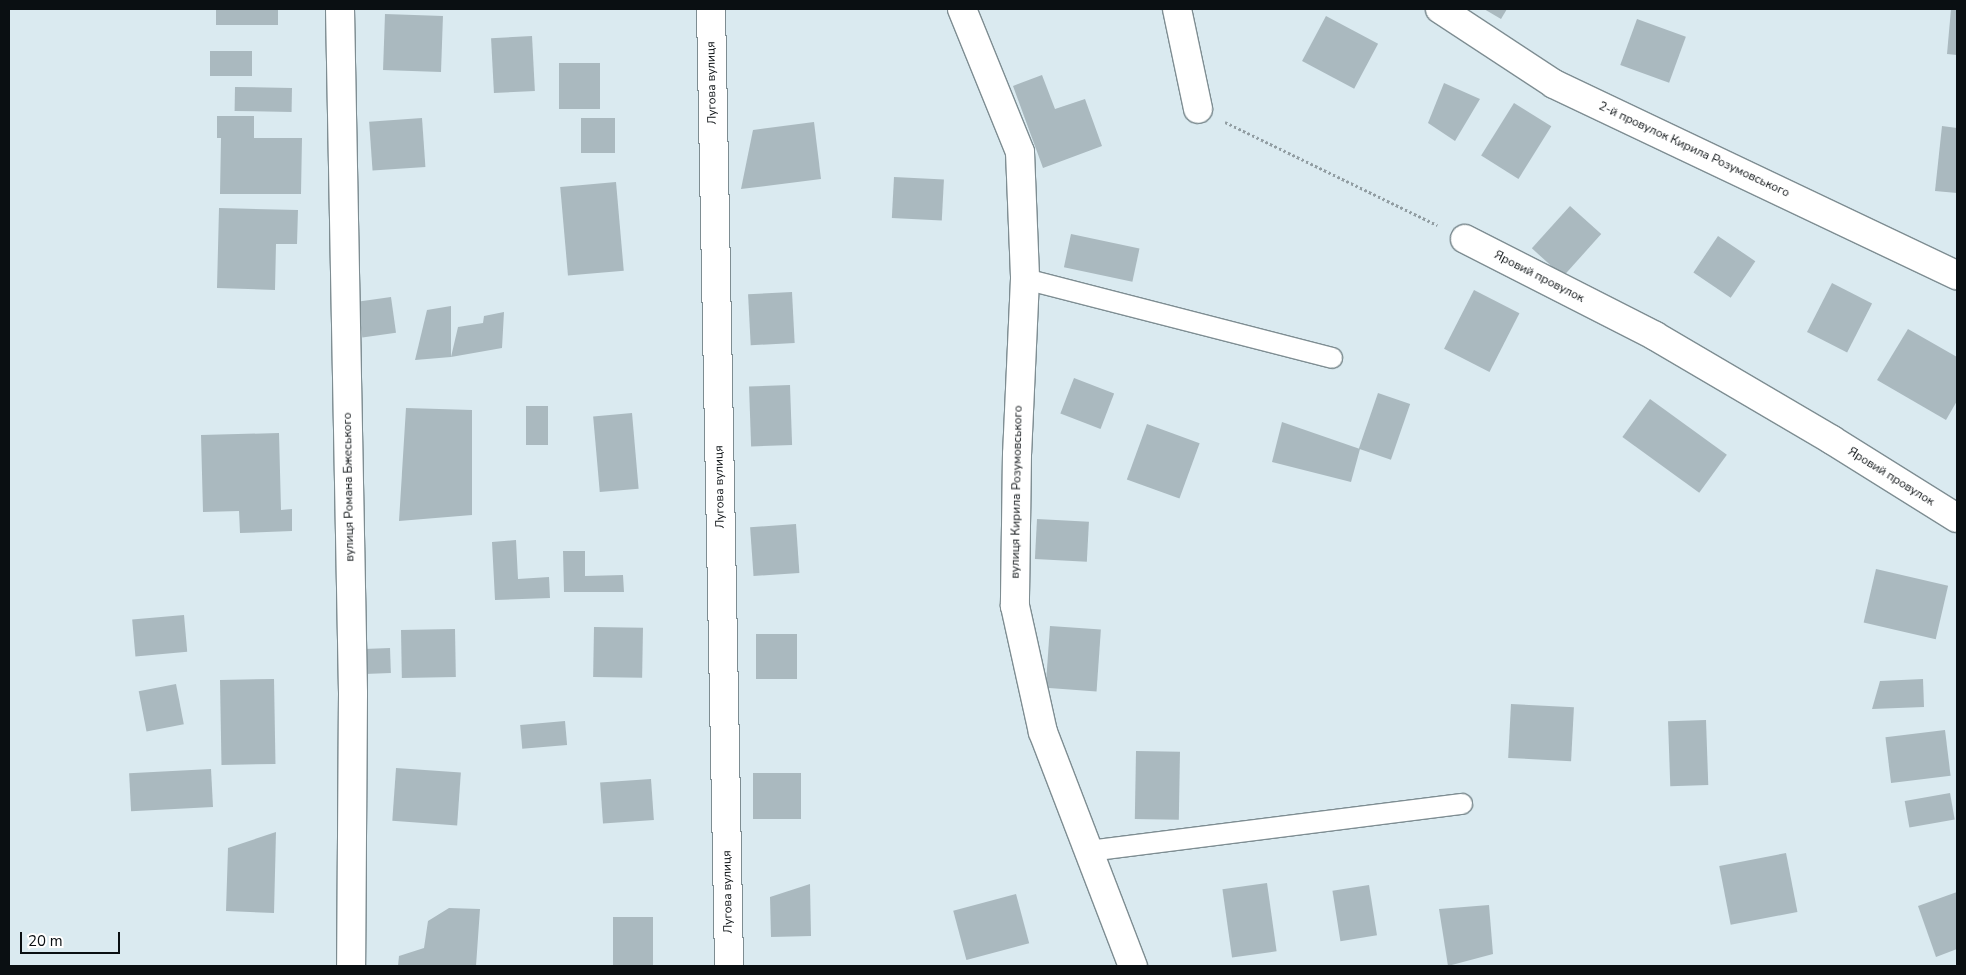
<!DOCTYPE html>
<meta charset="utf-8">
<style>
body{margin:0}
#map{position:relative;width:1966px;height:975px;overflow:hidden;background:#daeaf0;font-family:"Nunito Sans",sans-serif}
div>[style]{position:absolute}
.building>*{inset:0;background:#aab9bf;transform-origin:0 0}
.path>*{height:3px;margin-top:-1.5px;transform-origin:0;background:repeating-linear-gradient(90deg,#919da2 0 2.5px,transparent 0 5px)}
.roads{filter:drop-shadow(1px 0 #7e8d92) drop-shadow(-1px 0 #7e8d92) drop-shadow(0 1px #7e8d92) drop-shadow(0 -1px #7e8d92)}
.service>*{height:20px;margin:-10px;padding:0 10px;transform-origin:10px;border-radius:10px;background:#fff}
.minor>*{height:28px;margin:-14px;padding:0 14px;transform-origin:14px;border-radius:14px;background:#fff}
span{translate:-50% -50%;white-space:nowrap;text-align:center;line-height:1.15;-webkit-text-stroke:4px #fff;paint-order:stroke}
.street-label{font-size:12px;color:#0a0f12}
.frame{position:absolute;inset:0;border:10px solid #0a0f12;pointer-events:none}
.scale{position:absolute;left:20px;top:932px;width:100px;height:22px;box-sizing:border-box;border:2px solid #0a0f12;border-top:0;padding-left:6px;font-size:15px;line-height:18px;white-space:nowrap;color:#0a0f12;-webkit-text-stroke:4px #fff;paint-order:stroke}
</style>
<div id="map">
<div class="building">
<div style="left:216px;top:9px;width:62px;height:16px"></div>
<div style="clip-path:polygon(1484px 9px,1507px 9px,1501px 19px)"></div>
<div style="clip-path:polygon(1951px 9px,1957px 9px,1957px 55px,1947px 54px)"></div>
<div style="left:385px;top:14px;width:58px;height:56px;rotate:2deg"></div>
<div style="left:1326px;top:16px;width:59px;height:51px;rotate:28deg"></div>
<div style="left:1637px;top:19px;width:52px;height:49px;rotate:20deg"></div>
<div style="left:532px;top:36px;width:55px;height:41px;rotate:87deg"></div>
<div style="left:210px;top:51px;width:42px;height:25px"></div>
<div style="left:559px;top:63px;width:41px;height:46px"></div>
<div style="clip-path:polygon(1042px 75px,1055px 109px,1085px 99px,1102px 146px,1043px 168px,1013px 86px)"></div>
<div style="clip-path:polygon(1444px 83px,1480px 99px,1455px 141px,1428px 123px)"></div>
<div style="left:235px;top:87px;width:57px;height:24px;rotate:1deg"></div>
<div style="left:1514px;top:103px;width:44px;height:62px;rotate:32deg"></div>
<div style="clip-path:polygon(217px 116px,254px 116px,254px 138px,302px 138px,301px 194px,220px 194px,221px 138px,217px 138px)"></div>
<div style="left:422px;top:118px;width:49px;height:53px;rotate:86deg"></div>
<div style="left:581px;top:118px;width:34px;height:35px"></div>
<div style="clip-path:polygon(814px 122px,821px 179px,741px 189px,753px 130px)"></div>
<div style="clip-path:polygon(1942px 126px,1957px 128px,1957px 193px,1935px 191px)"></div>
<div style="left:894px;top:177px;width:50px;height:41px;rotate:3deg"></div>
<div style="left:616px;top:182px;width:89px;height:56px;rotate:85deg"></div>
<div style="left:1570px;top:206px;width:42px;height:57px;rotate:42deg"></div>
<div style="clip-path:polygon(219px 208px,298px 210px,297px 244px,276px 244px,275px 290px,217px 288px)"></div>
<div style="left:1071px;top:234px;width:70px;height:34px;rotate:12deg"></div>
<div style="left:1718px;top:236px;width:45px;height:44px;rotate:34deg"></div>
<div style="left:1832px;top:283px;width:45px;height:55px;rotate:27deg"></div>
<div style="left:1474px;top:290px;width:51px;height:66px;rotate:27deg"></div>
<div style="left:792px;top:292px;width:51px;height:44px;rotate:87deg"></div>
<div style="left:391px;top:297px;width:36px;height:34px;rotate:82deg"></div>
<div style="clip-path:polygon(451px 306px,451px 357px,415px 360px,427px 310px)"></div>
<div style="clip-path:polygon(504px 312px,502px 348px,451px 357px,458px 327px,483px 323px,484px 316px)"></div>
<div style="clip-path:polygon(1908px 329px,1957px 357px,1957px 401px,1946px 420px,1877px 380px)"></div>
<div style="left:1074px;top:378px;width:43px;height:38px;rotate:21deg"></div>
<div style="left:790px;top:385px;width:60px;height:41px;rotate:88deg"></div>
<div style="left:1378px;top:393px;width:34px;height:59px;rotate:19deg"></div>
<div style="left:1650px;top:399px;width:95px;height:47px;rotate:36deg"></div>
<div style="left:526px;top:406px;width:22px;height:39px"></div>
<div style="clip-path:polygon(406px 408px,472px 410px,472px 515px,399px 521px)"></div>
<div style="left:632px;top:413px;width:76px;height:39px;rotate:85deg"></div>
<div style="clip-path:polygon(1282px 422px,1360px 449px,1351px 482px,1272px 462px)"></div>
<div style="left:1147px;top:424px;width:56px;height:59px;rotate:20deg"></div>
<div style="clip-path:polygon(279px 433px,281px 510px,292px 509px,292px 531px,240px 533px,239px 511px,203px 512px,201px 435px)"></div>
<div style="left:1037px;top:519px;width:52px;height:40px;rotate:3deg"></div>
<div style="left:796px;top:524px;width:49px;height:46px;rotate:86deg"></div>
<div style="clip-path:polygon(516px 540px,518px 579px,549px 577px,550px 598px,495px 600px,492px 542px)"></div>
<div style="clip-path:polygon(563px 551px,585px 551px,585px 576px,623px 575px,624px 592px,564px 592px)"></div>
<div style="left:1876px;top:569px;width:74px;height:55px;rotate:13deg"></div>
<div style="left:184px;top:615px;width:37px;height:52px;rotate:85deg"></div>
<div style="left:1050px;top:626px;width:51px;height:62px;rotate:4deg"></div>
<div style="left:594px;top:627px;width:49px;height:50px;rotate:1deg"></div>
<div style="left:455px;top:629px;width:48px;height:54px;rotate:89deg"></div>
<div style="left:756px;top:634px;width:41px;height:45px"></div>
<div style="left:390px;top:648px;width:25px;height:33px;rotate:88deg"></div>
<div style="left:274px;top:679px;width:85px;height:54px;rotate:89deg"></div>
<div style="clip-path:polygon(1923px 679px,1924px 707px,1872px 709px,1880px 681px)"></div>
<div style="left:176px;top:684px;width:41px;height:38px;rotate:79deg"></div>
<div style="left:1511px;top:704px;width:63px;height:54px;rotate:3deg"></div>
<div style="left:1706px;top:720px;width:65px;height:38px;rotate:88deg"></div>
<div style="left:565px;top:721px;width:24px;height:45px;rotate:85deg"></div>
<div style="left:1945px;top:730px;width:46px;height:60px;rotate:83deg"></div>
<div style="left:1136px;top:751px;width:44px;height:68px;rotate:1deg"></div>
<div style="left:396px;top:768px;width:65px;height:53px;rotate:4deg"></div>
<div style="left:211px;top:769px;width:38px;height:82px;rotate:87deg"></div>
<div style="left:753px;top:773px;width:48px;height:46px"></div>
<div style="left:651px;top:779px;width:41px;height:51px;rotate:86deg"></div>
<div style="left:1950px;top:793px;width:27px;height:46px;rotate:80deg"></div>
<div style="clip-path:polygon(276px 832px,274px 913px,226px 911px,228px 848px)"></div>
<div style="left:1786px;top:853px;width:60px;height:68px;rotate:79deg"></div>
<div style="left:1267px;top:883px;width:69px;height:45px;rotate:82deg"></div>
<div style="clip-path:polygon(810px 884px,811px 936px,771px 937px,770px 897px)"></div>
<div style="left:1369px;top:885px;width:51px;height:37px;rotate:81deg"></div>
<div style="clip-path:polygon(1957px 892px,1957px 949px,1936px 957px,1918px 906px)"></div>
<div style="left:1016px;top:894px;width:51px;height:65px;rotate:75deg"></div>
<div style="clip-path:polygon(1489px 905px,1493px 954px,1448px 966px,1439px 909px)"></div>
<div style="clip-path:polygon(449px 908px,480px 909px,476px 966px,398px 966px,399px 956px,424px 948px,428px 921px)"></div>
<div style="left:613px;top:917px;width:40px;height:49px"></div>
</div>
<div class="path">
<div style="left:1225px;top:122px;width:236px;rotate:25.9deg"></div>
</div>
<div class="roads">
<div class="service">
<div style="left:1025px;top:279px;width:317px;rotate:14.4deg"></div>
<div style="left:1089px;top:851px;width:376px;rotate:-7.2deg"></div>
</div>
<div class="minor">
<div style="left:340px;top:9px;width:685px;rotate:88.91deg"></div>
<div style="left:353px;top:694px;width:272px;rotate:90.4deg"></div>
<div style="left:711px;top:9px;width:957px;rotate:88.92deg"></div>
<div style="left:962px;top:9px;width:154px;rotate:67.9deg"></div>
<div style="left:1020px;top:152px;width:127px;rotate:87.7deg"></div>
<div style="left:1025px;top:279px;width:175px;rotate:92.6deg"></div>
<div style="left:1017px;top:454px;width:152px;rotate:90.8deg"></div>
<div style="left:1015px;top:606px;width:129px;rotate:77.5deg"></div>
<div style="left:1043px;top:732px;width:251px;rotate:69deg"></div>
<div style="left:1177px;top:9px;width:102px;rotate:78.1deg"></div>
<div style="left:1440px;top:9px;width:136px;rotate:33.3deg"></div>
<div style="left:1554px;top:84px;width:446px;rotate:25.4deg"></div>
<div style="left:1465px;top:239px;width:213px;rotate:27deg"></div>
<div style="left:1655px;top:336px;width:205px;rotate:30.4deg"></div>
<div style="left:1832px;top:440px;width:147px;rotate:32deg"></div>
</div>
</div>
<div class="street-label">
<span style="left:712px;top:83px;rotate:-91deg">Лугова вулиця</span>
<span style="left:1694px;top:150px;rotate:25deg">2-й провулок Кирила Розумовського</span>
<span style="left:1539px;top:277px;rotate:27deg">Яровий провулок</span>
<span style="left:1891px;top:477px;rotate:32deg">Яровий провулок</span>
<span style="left:349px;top:487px;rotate:-91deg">вулиця Романа Бжеського</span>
<span style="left:720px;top:487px;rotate:-91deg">Лугова вулиця</span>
<span style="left:1017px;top:492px;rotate:-89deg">вулиця Кирила Розумовського</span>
<span style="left:728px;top:892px;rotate:-91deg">Лугова вулиця</span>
</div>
<div class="frame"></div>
<div class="scale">20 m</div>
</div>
